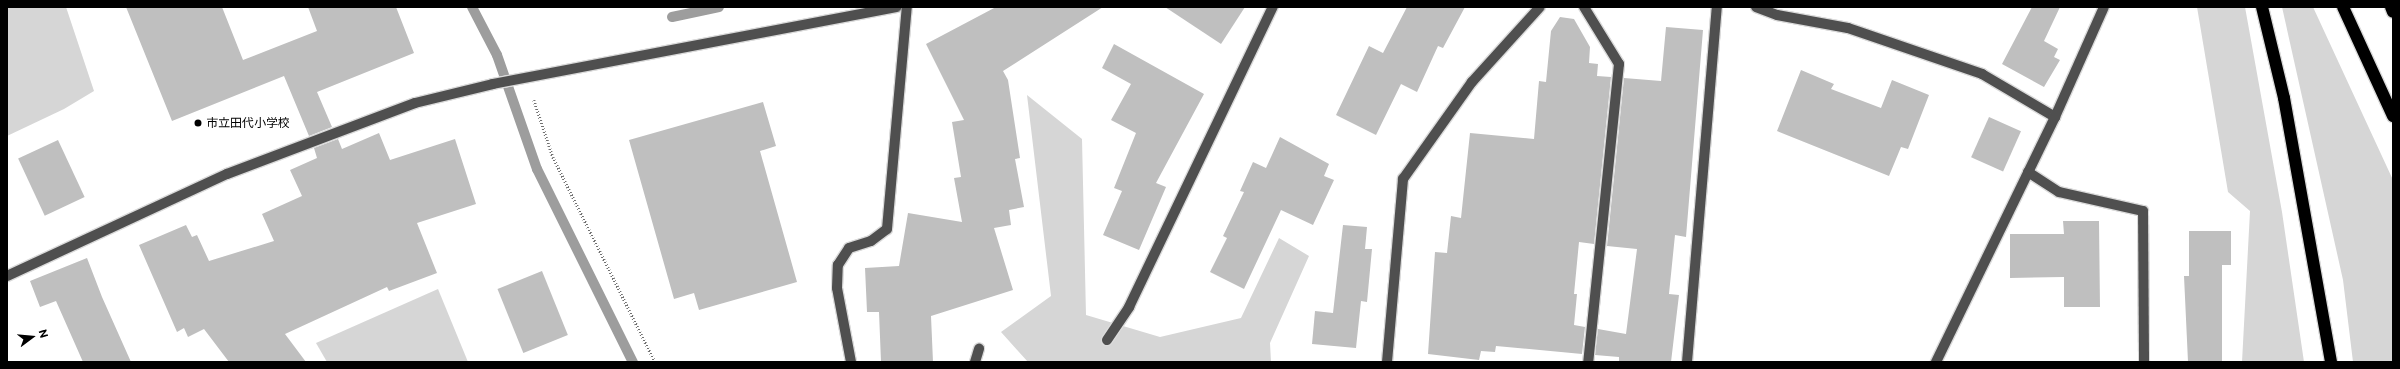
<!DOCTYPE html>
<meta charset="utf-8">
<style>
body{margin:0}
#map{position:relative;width:2400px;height:369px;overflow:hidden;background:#fff;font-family:Commissioner,"Noto Sans JP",sans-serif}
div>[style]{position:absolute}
.green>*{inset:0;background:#d6d6d6}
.stream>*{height:10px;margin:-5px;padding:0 5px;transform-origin:5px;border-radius:5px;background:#9d9d9d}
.building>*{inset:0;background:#bfbfbf;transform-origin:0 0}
.path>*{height:2.5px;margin-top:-1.25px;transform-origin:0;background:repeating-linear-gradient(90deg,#717171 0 1px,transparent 0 3px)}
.roads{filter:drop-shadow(1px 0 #dbdbdb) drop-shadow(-1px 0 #dbdbdb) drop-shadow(0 1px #dbdbdb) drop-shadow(0 -1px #dbdbdb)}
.minor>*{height:10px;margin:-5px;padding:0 5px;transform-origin:5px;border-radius:5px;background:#4f4f4f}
.highway>*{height:12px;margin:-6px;padding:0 6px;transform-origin:6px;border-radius:6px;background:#000}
.dots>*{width:11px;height:11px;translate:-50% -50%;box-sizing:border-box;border:2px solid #fff;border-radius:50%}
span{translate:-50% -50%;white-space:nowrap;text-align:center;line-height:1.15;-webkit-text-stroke:3px #fff;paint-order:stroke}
.poi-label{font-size:12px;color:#000}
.left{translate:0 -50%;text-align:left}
.frame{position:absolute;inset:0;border:8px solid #000;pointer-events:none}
.north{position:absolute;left:12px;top:317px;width:40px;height:40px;-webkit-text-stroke:3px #fff;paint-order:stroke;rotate:74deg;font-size:11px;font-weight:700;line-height:16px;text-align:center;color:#000}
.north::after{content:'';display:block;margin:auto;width:14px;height:18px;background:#000;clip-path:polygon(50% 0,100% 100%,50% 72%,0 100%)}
</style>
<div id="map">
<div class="green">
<div style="clip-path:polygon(7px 7px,66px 7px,94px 91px,64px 109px,7px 136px)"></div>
<div style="clip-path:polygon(2197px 7px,2245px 7px,2282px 212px,2304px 362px,2242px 362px,2250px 211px,2228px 192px)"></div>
<div style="clip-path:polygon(2282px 7px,2313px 7px,2393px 180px,2393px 362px,2353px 362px,2343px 280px)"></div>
<div style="clip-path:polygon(1027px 95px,1082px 139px,1086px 315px,1160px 337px,1241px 318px,1279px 238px,1309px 256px,1270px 343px,1271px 362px,1028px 362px,1001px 332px,1051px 296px)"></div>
<div style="clip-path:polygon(438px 289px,468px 362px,327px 362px,316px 343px)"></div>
</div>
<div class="stream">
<div style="left:472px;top:7px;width:54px;rotate:62.5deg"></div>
<div style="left:497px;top:55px;width:121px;rotate:70.7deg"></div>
<div style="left:537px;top:169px;width:216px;rotate:63.6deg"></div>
<div style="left:672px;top:17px;width:48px;rotate:-12deg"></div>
</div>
<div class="building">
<div style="clip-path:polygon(126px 7px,222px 7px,243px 60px,317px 31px,308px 7px,396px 7px,414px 53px,317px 92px,332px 127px,309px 136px,284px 76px,172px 121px)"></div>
<div style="clip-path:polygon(996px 7px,1103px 7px,1003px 71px,1008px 80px,1020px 158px,1015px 159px,1024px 207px,1009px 210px,1011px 225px,994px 228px,1013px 290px,931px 316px,933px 362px,881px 362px,879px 312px,867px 312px,865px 268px,899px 266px,908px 213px,962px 222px,954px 178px,961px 177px,952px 122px,964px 120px,926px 44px)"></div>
<div style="clip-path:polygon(1165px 7px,1245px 7px,1221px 44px)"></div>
<div style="clip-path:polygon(1407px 7px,1465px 7px,1443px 48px,1438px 46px,1417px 92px,1401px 84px,1376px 135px,1336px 115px,1369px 46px,1383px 53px)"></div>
<div style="clip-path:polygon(2032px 7px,2060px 7px,2044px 41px,2058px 49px,2054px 57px,2060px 60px,2044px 87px,2002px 64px)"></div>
<div style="clip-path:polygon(1560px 17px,1574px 19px,1590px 47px,1589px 63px,1598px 64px,1597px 76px,1611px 77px,1594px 244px,1579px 242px,1574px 294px,1577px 294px,1574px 325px,1585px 327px,1582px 354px,1496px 346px,1495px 352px,1481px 351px,1479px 360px,1428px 354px,1435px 252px,1447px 253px,1451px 216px,1461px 218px,1470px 133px,1534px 139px,1539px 81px,1546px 82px,1551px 31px)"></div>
<div style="clip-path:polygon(1666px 27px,1703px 30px,1686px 237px,1675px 235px,1669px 294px,1679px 295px,1671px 362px,1619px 362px,1619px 357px,1595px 355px,1598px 329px,1626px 334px,1637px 249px,1607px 246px,1624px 78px,1661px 81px)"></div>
<div style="clip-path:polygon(1114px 44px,1204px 94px,1156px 183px,1166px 187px,1139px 250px,1103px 235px,1122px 191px,1114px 188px,1136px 133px,1111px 120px,1131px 84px,1102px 68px)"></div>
<div style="clip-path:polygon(1801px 70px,1834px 84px,1831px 89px,1881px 108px,1892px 80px,1929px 95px,1908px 149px,1901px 147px,1889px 176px,1777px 131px)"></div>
<div style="clip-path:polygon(763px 102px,776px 146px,760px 151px,797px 282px,699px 310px,694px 293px,674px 299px,629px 140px)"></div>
<div style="left:1989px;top:117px;width:35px;height:44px;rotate:24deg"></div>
<div style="clip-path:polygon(379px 133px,390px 160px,455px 139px,476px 204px,417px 223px,437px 273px,389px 291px,387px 287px,285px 334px,306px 362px,229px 362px,204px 329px,188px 337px,184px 328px,177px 332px,139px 245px,186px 225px,192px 237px,197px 235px,209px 261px,274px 241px,262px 214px,302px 196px,290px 170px,317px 158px,314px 148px,338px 139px,342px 149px)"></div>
<div style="clip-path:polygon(1280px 137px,1329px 164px,1324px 176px,1334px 180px,1313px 225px,1281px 210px,1244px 289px,1210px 272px,1227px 238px,1223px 236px,1244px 192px,1240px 191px,1253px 162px,1266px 168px)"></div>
<div style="left:58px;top:140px;width:63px;height:44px;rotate:65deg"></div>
<div style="clip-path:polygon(2063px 221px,2099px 221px,2100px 307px,2064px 307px,2064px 277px,2010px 278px,2010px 234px,2064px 234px)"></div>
<div style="clip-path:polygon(1343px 225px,1367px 227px,1365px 249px,1372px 249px,1367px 302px,1361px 301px,1356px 348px,1312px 344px,1315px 311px,1333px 313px)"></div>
<div style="clip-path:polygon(2189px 231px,2231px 231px,2231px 265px,2222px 265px,2222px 362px,2188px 362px,2184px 276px,2189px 276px)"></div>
<div style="clip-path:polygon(87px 258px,102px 297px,131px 362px,83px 362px,56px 301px,40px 307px,30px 281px)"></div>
<div style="left:542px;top:271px;width:69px;height:48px;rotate:68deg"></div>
</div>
<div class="path">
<div style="left:534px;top:100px;width:60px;rotate:71.6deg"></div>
<div style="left:553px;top:157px;width:229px;rotate:63.5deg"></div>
</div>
<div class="roads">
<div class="minor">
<div style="left:1584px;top:7px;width:67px;rotate:58.4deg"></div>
<div style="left:1619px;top:64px;width:300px;rotate:95.9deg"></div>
<div style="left:1756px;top:7px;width:22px;rotate:21deg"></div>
<div style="left:1777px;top:15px;width:72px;rotate:10.4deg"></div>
<div style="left:1848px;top:28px;width:142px;rotate:18.9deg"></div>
<div style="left:1982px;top:74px;width:85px;rotate:30.5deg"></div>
<div style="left:2028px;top:172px;width:37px;rotate:33deg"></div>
<div style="left:2059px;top:192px;width:86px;rotate:12.7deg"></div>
<div style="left:2143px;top:211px;width:151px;rotate:89.6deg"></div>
<div style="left:7px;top:276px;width:242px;rotate:-24.9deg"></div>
<div style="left:227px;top:174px;width:201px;rotate:-20.7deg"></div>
<div style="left:415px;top:103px;width:80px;rotate:-13.7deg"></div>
<div style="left:493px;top:84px;width:411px;rotate:-10.8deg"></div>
<div style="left:1107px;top:340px;width:40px;rotate:-56deg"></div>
<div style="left:1129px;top:307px;width:333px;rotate:-64.4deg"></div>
<div style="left:851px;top:362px;width:75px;rotate:-100.7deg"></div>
<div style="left:837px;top:288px;width:23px;rotate:-88deg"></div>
<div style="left:838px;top:265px;width:20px;rotate:-57deg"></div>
<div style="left:849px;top:248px;width:23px;rotate:-18deg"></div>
<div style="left:871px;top:241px;width:20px;rotate:-37deg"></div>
<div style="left:887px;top:229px;width:223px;rotate:-84.9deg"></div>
<div style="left:975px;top:362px;width:14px;rotate:-73deg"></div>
<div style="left:1387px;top:362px;width:184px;rotate:-85deg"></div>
<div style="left:1403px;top:179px;width:119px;rotate:-54.6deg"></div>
<div style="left:1472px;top:82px;width:101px;rotate:-47.8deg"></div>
<div style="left:1687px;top:362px;width:356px;rotate:-85.2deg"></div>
<div style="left:1936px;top:362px;width:272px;rotate:-64.1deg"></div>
<div style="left:2055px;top:117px;width:120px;rotate:-66deg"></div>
</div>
<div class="highway">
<div style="left:2262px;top:7px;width:94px;rotate:76.4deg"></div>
<div style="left:2284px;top:98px;width:268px;rotate:79.9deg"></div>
<div style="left:2343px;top:7px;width:120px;rotate:65.4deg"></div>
<div style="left:2391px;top:7px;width:5px;rotate:68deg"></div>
</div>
</div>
<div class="dots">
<div style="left:198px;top:123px;background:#000"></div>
</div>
<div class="poi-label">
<span class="left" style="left:206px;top:123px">市立田代小学校</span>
</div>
<div class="frame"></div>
<div class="north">N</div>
</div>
